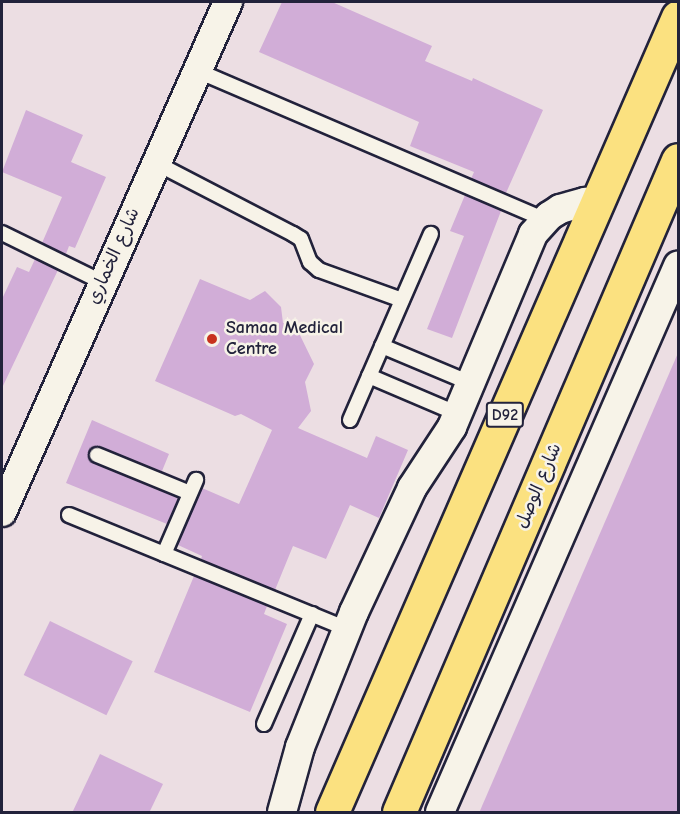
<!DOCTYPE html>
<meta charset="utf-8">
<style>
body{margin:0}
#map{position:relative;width:680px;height:814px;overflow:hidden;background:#ecdee3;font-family:"Comic Neue","Playpen Sans Arabic",sans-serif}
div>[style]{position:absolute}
.building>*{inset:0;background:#d1add7;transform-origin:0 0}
.roads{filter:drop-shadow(2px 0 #22223b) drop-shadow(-2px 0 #22223b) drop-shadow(0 2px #22223b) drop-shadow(0 -2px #22223b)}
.lane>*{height:14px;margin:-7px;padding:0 7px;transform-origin:7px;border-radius:7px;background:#f7f3e8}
.street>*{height:28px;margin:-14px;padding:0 14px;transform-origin:14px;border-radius:14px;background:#f7f3e8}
.primary>*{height:33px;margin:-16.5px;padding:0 16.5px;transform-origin:16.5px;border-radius:16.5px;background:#fbe180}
.dots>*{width:16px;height:16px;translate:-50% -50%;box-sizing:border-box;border:3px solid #f7f3e8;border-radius:50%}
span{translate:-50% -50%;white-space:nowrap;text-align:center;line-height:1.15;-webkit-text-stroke:5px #f7f3e8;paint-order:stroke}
.shield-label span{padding:2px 4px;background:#f7f3e8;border:2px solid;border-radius:4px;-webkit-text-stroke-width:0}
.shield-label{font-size:16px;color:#22223b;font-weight:700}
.street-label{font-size:18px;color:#22223b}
.poi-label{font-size:18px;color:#22223b;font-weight:700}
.left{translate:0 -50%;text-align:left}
.frame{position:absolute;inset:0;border:3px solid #22223b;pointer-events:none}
</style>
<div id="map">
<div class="building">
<div style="clip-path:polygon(282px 2px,332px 2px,432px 46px,425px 61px,472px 81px,473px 78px,543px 110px,506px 193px,471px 179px,474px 172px,410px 146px,419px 122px,259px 52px)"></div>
<div style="clip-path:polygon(26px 110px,83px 135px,71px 162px,106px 177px,75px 248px,69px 246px,66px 254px,42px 243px,62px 197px,2px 172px)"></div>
<div style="clip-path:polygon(465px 195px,501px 211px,452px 338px,427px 329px,464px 236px,450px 231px)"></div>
<div style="clip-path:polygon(35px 259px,58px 270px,2px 388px,2px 299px,17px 267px,29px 272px)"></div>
<div style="clip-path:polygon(200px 279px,250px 300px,265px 291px,281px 307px,283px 323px,296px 327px,314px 364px,305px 382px,311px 411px,298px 428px,367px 458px,376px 436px,408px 450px,379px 518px,350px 505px,326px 559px,293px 546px,275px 590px,201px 559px,202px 556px,178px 545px,202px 488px,239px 504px,272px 430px,241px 414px,235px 416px,155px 381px)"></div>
<div style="clip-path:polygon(678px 353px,678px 813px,479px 813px)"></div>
<div style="clip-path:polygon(92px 420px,169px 454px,162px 471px,186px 481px,100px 447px,92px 448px,88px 456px,94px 463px,178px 498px,167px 524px,66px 483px)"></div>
<div style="clip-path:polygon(194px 576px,267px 606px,264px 614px,287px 624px,250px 712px,154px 672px)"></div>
<div style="left:50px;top:621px;width:92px;height:60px;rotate:26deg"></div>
<div style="clip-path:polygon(100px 754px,163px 784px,149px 813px,72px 813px)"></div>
</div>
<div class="roads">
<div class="lane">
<div style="left:198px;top:71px;width:378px;rotate:23.2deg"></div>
<div style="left:156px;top:163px;width:154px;rotate:27.4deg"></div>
<div style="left:293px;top:234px;width:9px;rotate:32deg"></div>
<div style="left:301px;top:239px;width:25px;rotate:69deg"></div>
<div style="left:310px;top:262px;width:12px;rotate:42deg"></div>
<div style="left:319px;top:270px;width:88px;rotate:19.9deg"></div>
<div style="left:2px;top:233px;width:111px;rotate:26.1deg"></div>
<div style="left:382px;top:346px;width:95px;rotate:22.8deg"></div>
<div style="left:369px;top:376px;width:97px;rotate:23.1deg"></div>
<div style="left:350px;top:420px;width:203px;rotate:-66.5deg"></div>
<div style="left:97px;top:455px;width:100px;rotate:22.2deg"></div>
<div style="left:69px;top:515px;width:300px;rotate:22.3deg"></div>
<div style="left:164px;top:554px;width:81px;rotate:-66.6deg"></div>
<div style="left:264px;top:724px;width:120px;rotate:-66.4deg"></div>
</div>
<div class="street">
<div style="left:2px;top:512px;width:558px;rotate:-66.1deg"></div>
<div style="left:282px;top:812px;width:67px;rotate:-74.5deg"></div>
<div style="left:300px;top:747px;width:145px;rotate:-68.2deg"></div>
<div style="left:354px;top:612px;width:137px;rotate:-64.9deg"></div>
<div style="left:412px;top:488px;width:73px;rotate:-56.7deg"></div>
<div style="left:452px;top:427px;width:209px;rotate:-67.2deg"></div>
<div style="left:533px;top:234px;width:24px;rotate:-48deg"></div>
<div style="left:549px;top:216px;width:13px;rotate:-32deg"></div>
<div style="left:560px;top:209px;width:26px;rotate:-16deg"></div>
<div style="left:585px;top:202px;width:13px;rotate:-4deg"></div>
<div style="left:440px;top:812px;width:596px;rotate:-66.45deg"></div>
</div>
<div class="primary">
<div style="left:332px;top:812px;width:867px;rotate:-66.48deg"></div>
<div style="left:399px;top:812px;width:709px;rotate:-66.83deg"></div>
</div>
</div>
<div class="dots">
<div style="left:212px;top:339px;background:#c8321e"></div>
</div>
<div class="shield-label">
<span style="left:505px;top:415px">D92</span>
</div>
<div class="street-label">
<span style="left:114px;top:256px;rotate:-66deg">شارع الخماري</span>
<span style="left:539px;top:486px;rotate:-67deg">شارع الوصل</span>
</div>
<div class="poi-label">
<span class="left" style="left:226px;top:339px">Samaa Medical<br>Centre</span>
</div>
<div class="frame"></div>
</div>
